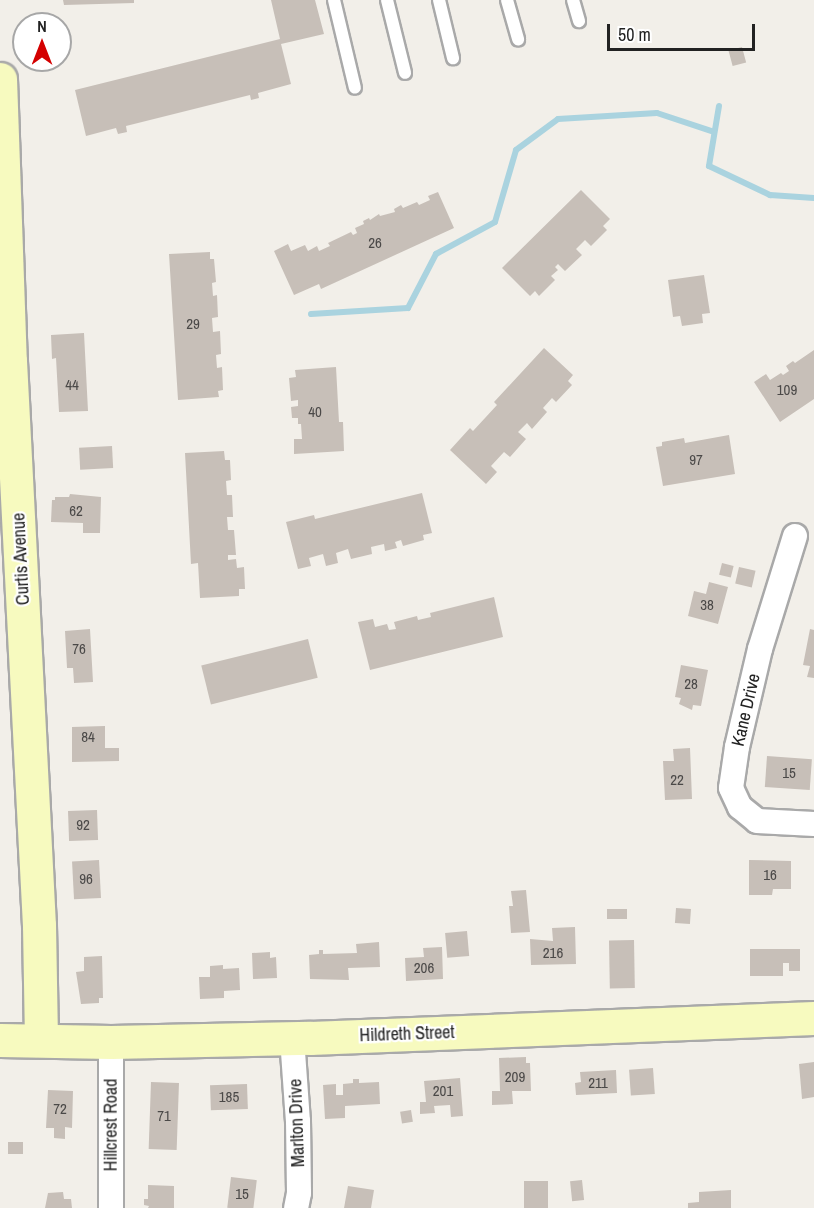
<!DOCTYPE html>
<style>
body{margin:0}
#map{position:relative;width:814px;height:1208px;overflow:hidden;background:#f2efe9;font-family:"Archivo Narrow",sans-serif}
div>[style]{position:absolute}
.stream>*{height:6px;margin:-3px;padding:0 3px;transform-origin:3px;border-radius:3px;background:#aad3df}
.building>*{inset:0;background:#c7bfb8;transform-origin:0 0}
.roads{filter:drop-shadow(2px 0 #a9a9a9) drop-shadow(-2px 0 #a9a9a9) drop-shadow(0 2px #a9a9a9) drop-shadow(0 -2px #a9a9a9)}
.lane>*{height:12px;margin:-6px;padding:0 6px;transform-origin:6px;border-radius:6px;background:#fff}
.street>*{height:24px;margin:-12px;padding:0 12px;transform-origin:12px;border-radius:12px;background:#fff}
.secondary>*{height:33px;margin:-16.5px;padding:0 16.5px;transform-origin:16.5px;border-radius:16.5px;background:#f7fabf}
span{translate:-50% -50%;white-space:nowrap;text-align:center;line-height:1.15;-webkit-text-stroke:4.5px #fff;paint-order:stroke}
.number-label{font-size:15px;color:#4b4948}
.number-label span{-webkit-text-stroke-width:0}
.street-label{font-size:18px;color:#222}
.north{position:absolute;left:12px;top:12px;width:60px;height:60px;box-sizing:border-box;background:#fff;border:2px solid #a7a7a7;border-radius:50%;rotate:0deg;font-size:16px;font-weight:700;line-height:24px;text-align:center;color:#222}
.north::after{content:'';display:block;margin:auto;width:21px;height:27px;background:#d40000;clip-path:polygon(50% 0,100% 100%,50% 72%,0 100%)}
.scale{position:absolute;left:607px;top:24px;width:148px;height:27px;box-sizing:border-box;border:3px solid #222;border-top:0;padding-left:8px;font-size:18px;line-height:21px;white-space:nowrap;color:#222;-webkit-text-stroke:4px #fff;paint-order:stroke}
</style>
<div id="map">
<div class="stream">
<div style="left:719px;top:106px;width:61px;rotate:99.5deg"></div>
<div style="left:709px;top:166px;width:68px;rotate:25.4deg"></div>
<div style="left:770px;top:195px;width:44px;rotate:3.9deg"></div>
<div style="left:311px;top:314px;width:97px;rotate:-3.5deg"></div>
<div style="left:408px;top:308px;width:61px;rotate:-62.6deg"></div>
<div style="left:436px;top:254px;width:67px;rotate:-28.5deg"></div>
<div style="left:495px;top:222px;width:75px;rotate:-73.7deg"></div>
<div style="left:516px;top:150px;width:52px;rotate:-36.4deg"></div>
<div style="left:558px;top:119px;width:99px;rotate:-3.5deg"></div>
<div style="left:657px;top:113px;width:60px;rotate:18.4deg"></div>
</div>
<div class="building">
<div style="clip-path:polygon(63px 0,134px 0,134px 3px,64px 5px)"></div>
<div style="clip-path:polygon(271px 0,315px 0,324px 34px,281px 44px,291px 84px,258px 93px,259px 98px,251px 100px,250px 95px,126px 126px,127px 132px,118px 134px,116px 128px,86px 136px,75px 90px,280px 39px)"></div>
<div style="left:742px;top:47px;width:16px;height:14px;rotate:75deg"></div>
<div style="clip-path:polygon(581px 190px,610px 219px,603px 226px,607px 230px,591px 246px,585px 240px,576px 249px,582px 255px,565px 271px,558px 264px,555px 267px,558px 270px,551px 276px,555px 280px,539px 296px,535px 291px,530px 296px,502px 268px)"></div>
<div style="clip-path:polygon(438px 192px,454px 228px,321px 289px,319px 284px,294px 295px,274px 251px,288px 244px,291px 251px,305px 245px,308px 251px,317px 246px,319px 251px,330px 246px,328px 243px,351px 232px,353px 235px,357px 233px,355px 228px,364px 224px,363px 221px,369px 218px,370px 220px,379px 214px,380px 216px,395px 212px,394px 209px,401px 205px,403px 208px,417px 202px,419px 205px,430px 200px,428px 196px)"></div>
<div style="clip-path:polygon(210px 252px,210px 259px,214px 259px,216px 282px,212px 283px,213px 296px,217px 295px,218px 317px,212px 318px,213px 332px,220px 331px,221px 354px,216px 355px,217px 368px,222px 367px,223px 390px,218px 391px,219px 397px,178px 400px,169px 254px)"></div>
<div style="clip-path:polygon(704px 275px,710px 313px,702px 314px,703px 323px,682px 326px,680px 316px,673px 317px,668px 280px)"></div>
<div style="clip-path:polygon(84px 333px,88px 411px,59px 412px,56px 358px,52px 359px,51px 335px)"></div>
<div style="clip-path:polygon(544px 348px,573px 375px,568px 381px,572px 385px,556px 402px,552px 398px,543px 408px,547px 412px,532px 429px,527px 423px,518px 432px,526px 439px,510px 457px,504px 452px,491px 466px,497px 472px,486px 484px,450px 450px,470px 428px,473px 431px,497px 405px,494px 402px)"></div>
<div style="clip-path:polygon(814px 350px,814px 399px,780px 422px,754px 382px,766px 374px,770px 380px,781px 373px,783px 375px,789px 371px,786px 366px,793px 361px,795px 363px)"></div>
<div style="clip-path:polygon(336px 367px,339px 422px,343px 422px,344px 451px,294px 454px,294px 439px,302px 439px,301px 424px,298px 424px,298px 418px,292px 418px,291px 407px,298px 406px,298px 400px,291px 401px,289px 378px,296px 377px,295px 370px)"></div>
<div style="clip-path:polygon(729px 435px,735px 474px,663px 486px,656px 447px,662px 446px,662px 442px,684px 438px,685px 443px)"></div>
<div style="left:112px;top:446px;width:22px;height:33px;rotate:87deg"></div>
<div style="clip-path:polygon(224px 451px,225px 460px,230px 460px,231px 480px,226px 481px,227px 495px,232px 495px,233px 517px,227px 517px,228px 530px,234px 530px,236px 555px,228px 555px,228px 560px,236px 559px,237px 568px,244px 567px,245px 589px,239px 589px,239px 596px,200px 598px,198px 563px,191px 564px,185px 453px)"></div>
<div style="clip-path:polygon(422px 493px,432px 533px,423px 535px,424px 540px,403px 546px,401px 540px,395px 542px,397px 548px,385px 551px,384px 544px,371px 547px,372px 554px,351px 559px,348px 549px,336px 553px,338px 563px,326px 566px,323px 554px,309px 558px,311px 566px,298px 569px,286px 522px,314px 515px,315px 519px)"></div>
<div style="clip-path:polygon(70px 494px,101px 497px,100px 533px,83px 533px,83px 523px,51px 522px,52px 500px,55px 500px,55px 497px,69px 497px)"></div>
<div style="left:722px;top:563px;width:12px;height:12px;rotate:14deg"></div>
<div style="left:739px;top:567px;width:17px;height:17px;rotate:13deg"></div>
<div style="clip-path:polygon(709px 582px,728px 587px,718px 624px,688px 616px,694px 591px,706px 594px)"></div>
<div style="clip-path:polygon(494px 597px,503px 637px,370px 670px,358px 622px,373px 619px,375px 627px,387px 624px,389px 630px,396px 629px,394px 622px,417px 616px,418px 620px,431px 617px,430px 613px)"></div>
<div style="clip-path:polygon(90px 629px,93px 682px,74px 683px,73px 668px,67px 668px,65px 631px)"></div>
<div style="clip-path:polygon(810px 629px,814px 630px,814px 678px,807px 677px,810px 666px,803px 665px)"></div>
<div style="left:308px;top:639px;width:40px;height:110px;rotate:76deg"></div>
<div style="clip-path:polygon(681px 665px,708px 670px,701px 706px,693px 705px,692px 710px,679px 704px,681px 698px,675px 697px)"></div>
<div style="clip-path:polygon(105px 726px,105px 748px,119px 748px,119px 761px,72px 762px,72px 727px)"></div>
<div style="clip-path:polygon(690px 748px,692px 799px,665px 800px,663px 761px,674px 761px,673px 749px)"></div>
<div style="left:767px;top:756px;width:45px;height:31px;rotate:4deg"></div>
<div style="left:97px;top:810px;width:30px;height:29px;rotate:88deg"></div>
<div style="left:99px;top:860px;width:38px;height:27px;rotate:87deg"></div>
<div style="clip-path:polygon(749px 860px,791px 861px,791px 889px,773px 889px,772px 895px,749px 895px)"></div>
<div style="clip-path:polygon(526px 890px,530px 932px,511px 933px,509px 906px,513px 906px,511px 891px)"></div>
<div style="left:676px;top:908px;width:15px;height:15px;rotate:4deg"></div>
<div style="left:607px;top:909px;width:20px;height:10px"></div>
<div style="clip-path:polygon(575px 927px,576px 964px,531px 965px,530px 939px,553px 941px,552px 928px)"></div>
<div style="left:467px;top:931px;width:25px;height:22px;rotate:85deg"></div>
<div style="left:634px;top:940px;width:48px;height:25px;rotate:89deg"></div>
<div style="clip-path:polygon(379px 942px,380px 967px,348px 968px,349px 980px,310px 979px,309px 955px,319px 954px,319px 950px,323px 950px,323px 954px,357px 953px,356px 944px)"></div>
<div style="clip-path:polygon(442px 947px,443px 979px,406px 981px,405px 958px,424px 957px,423px 948px)"></div>
<div style="clip-path:polygon(750px 949px,800px 949px,800px 971px,789px 971px,789px 963px,783px 963px,783px 976px,750px 976px)"></div>
<div style="clip-path:polygon(270px 952px,270px 958px,276px 957px,277px 978px,253px 979px,252px 953px)"></div>
<div style="clip-path:polygon(102px 956px,103px 998px,99px 998px,99px 1003px,81px 1004px,76px 972px,84px 971px,84px 957px)"></div>
<div style="clip-path:polygon(223px 965px,223px 969px,239px 968px,240px 990px,224px 991px,224px 998px,200px 999px,199px 977px,210px 977px,210px 966px)"></div>
<div style="clip-path:polygon(526px 1057px,526px 1063px,530px 1063px,531px 1091px,512px 1091px,513px 1104px,492px 1105px,492px 1091px,500px 1091px,499px 1058px)"></div>
<div style="clip-path:polygon(814px 1062px,814px 1097px,802px 1099px,799px 1064px)"></div>
<div style="left:653px;top:1068px;width:26px;height:24px;rotate:86deg"></div>
<div style="clip-path:polygon(616px 1070px,617px 1093px,576px 1095px,575px 1083px,581px 1082px,580px 1072px)"></div>
<div style="clip-path:polygon(460px 1078px,463px 1116px,451px 1117px,450px 1105px,434px 1106px,435px 1113px,420px 1114px,420px 1102px,426px 1102px,424px 1081px)"></div>
<div style="clip-path:polygon(353px 1079px,359px 1079px,359px 1083px,379px 1082px,380px 1104px,345px 1106px,345px 1118px,325px 1119px,323px 1085px,336px 1084px,336px 1095px,343px 1095px,343px 1084px,353px 1083px)"></div>
<div style="left:151px;top:1082px;width:28px;height:67px;rotate:2deg"></div>
<div style="left:247px;top:1084px;width:25px;height:37px;rotate:88deg"></div>
<div style="clip-path:polygon(48px 1090px,73px 1091px,72px 1128px,65px 1127px,65px 1139px,54px 1138px,54px 1128px,46px 1128px)"></div>
<div style="left:411px;top:1110px;width:12px;height:11px;rotate:81deg"></div>
<div style="left:8px;top:1142px;width:15px;height:12px"></div>
<div style="left:231px;top:1177px;width:26px;height:31px;rotate:7deg"></div>
<div style="left:582px;top:1180px;width:20px;height:12px;rotate:84deg"></div>
<div style="left:524px;top:1181px;width:24px;height:27px"></div>
<div style="clip-path:polygon(148px 1185px,174px 1186px,174px 1208px,148px 1208px,149px 1206px,144px 1205px,144px 1199px,148px 1199px)"></div>
<div style="clip-path:polygon(348px 1186px,374px 1190px,371px 1208px,344px 1208px)"></div>
<div style="clip-path:polygon(731px 1190px,731px 1208px,688px 1208px,688px 1203px,699px 1202px,699px 1192px)"></div>
<div style="clip-path:polygon(63px 1192px,64px 1199px,71px 1199px,72px 1208px,45px 1208px,48px 1193px)"></div>
</div>
<div class="roads">
<div class="lane">
<div style="left:334px;top:0;width:90px;rotate:76.6deg"></div>
<div style="left:387px;top:0;width:75px;rotate:76.1deg"></div>
<div style="left:439px;top:0;width:60px;rotate:76.4deg"></div>
<div style="left:507px;top:0;width:41px;rotate:74.2deg"></div>
<div style="left:573px;top:0;width:22px;rotate:74deg"></div>
</div>
<div class="street">
<div style="left:795px;top:536px;width:118px;rotate:107.2deg"></div>
<div style="left:760px;top:649px;width:101px;rotate:103.2deg"></div>
<div style="left:737px;top:747px;width:41px;rotate:98.3deg"></div>
<div style="left:731px;top:788px;width:21px;rotate:65deg"></div>
<div style="left:740px;top:807px;width:22px;rotate:39deg"></div>
<div style="left:757px;top:821px;width:57px;rotate:3deg"></div>
<div style="left:292px;top:1038px;width:83px;rotate:85.9deg"></div>
<div style="left:298px;top:1121px;width:72px;rotate:89.2deg"></div>
<div style="left:299px;top:1193px;width:15px;rotate:101deg"></div>
<div style="left:111px;top:1042px;width:166px;rotate:90deg"></div>
</div>
<div class="secondary">
<div style="left:0;top:79px;width:282px;rotate:88deg"></div>
<div style="left:10px;top:361px;width:565px;rotate:87.06deg"></div>
<div style="left:39px;top:925px;width:115px;rotate:89deg"></div>
<div style="left:0;top:1040px;width:111px;rotate:1deg"></div>
<div style="left:111px;top:1042px;width:199px;rotate:-1.2deg"></div>
<div style="left:310px;top:1038px;width:504px;rotate:-2.27deg"></div>
</div>
</div>
<div class="number-label">
<span style="left:375px;top:243px">26</span>
<span style="left:193px;top:324px">29</span>
<span style="left:72px;top:385px">44</span>
<span style="left:787px;top:390px">109</span>
<span style="left:315px;top:412px">40</span>
<span style="left:696px;top:460px">97</span>
<span style="left:76px;top:511px">62</span>
<span style="left:707px;top:605px">38</span>
<span style="left:79px;top:649px">76</span>
<span style="left:691px;top:684px">28</span>
<span style="left:88px;top:737px">84</span>
<span style="left:789px;top:773px">15</span>
<span style="left:677px;top:780px">22</span>
<span style="left:83px;top:825px">92</span>
<span style="left:770px;top:875px">16</span>
<span style="left:86px;top:879px">96</span>
<span style="left:553px;top:953px">216</span>
<span style="left:424px;top:968px">206</span>
<span style="left:515px;top:1077px">209</span>
<span style="left:598px;top:1083px">211</span>
<span style="left:443px;top:1091px">201</span>
<span style="left:229px;top:1097px">185</span>
<span style="left:60px;top:1109px">72</span>
<span style="left:164px;top:1116px">71</span>
<span style="left:242px;top:1194px">15</span>
</div>
<div class="street-label">
<span style="left:21px;top:559px;rotate:-93deg">Curtis Avenue</span>
<span style="left:746px;top:710px;rotate:-77deg">Kane Drive</span>
<span style="left:407px;top:1034px;rotate:-2deg">Hildreth Street</span>
<span style="left:297px;top:1123px;rotate:-92deg">Marlton Drive</span>
<span style="left:111px;top:1125px;rotate:-90deg">Hillcrest Road</span>
</div>
<div class="north">N</div>
<div class="scale">50 m</div>
</div>
